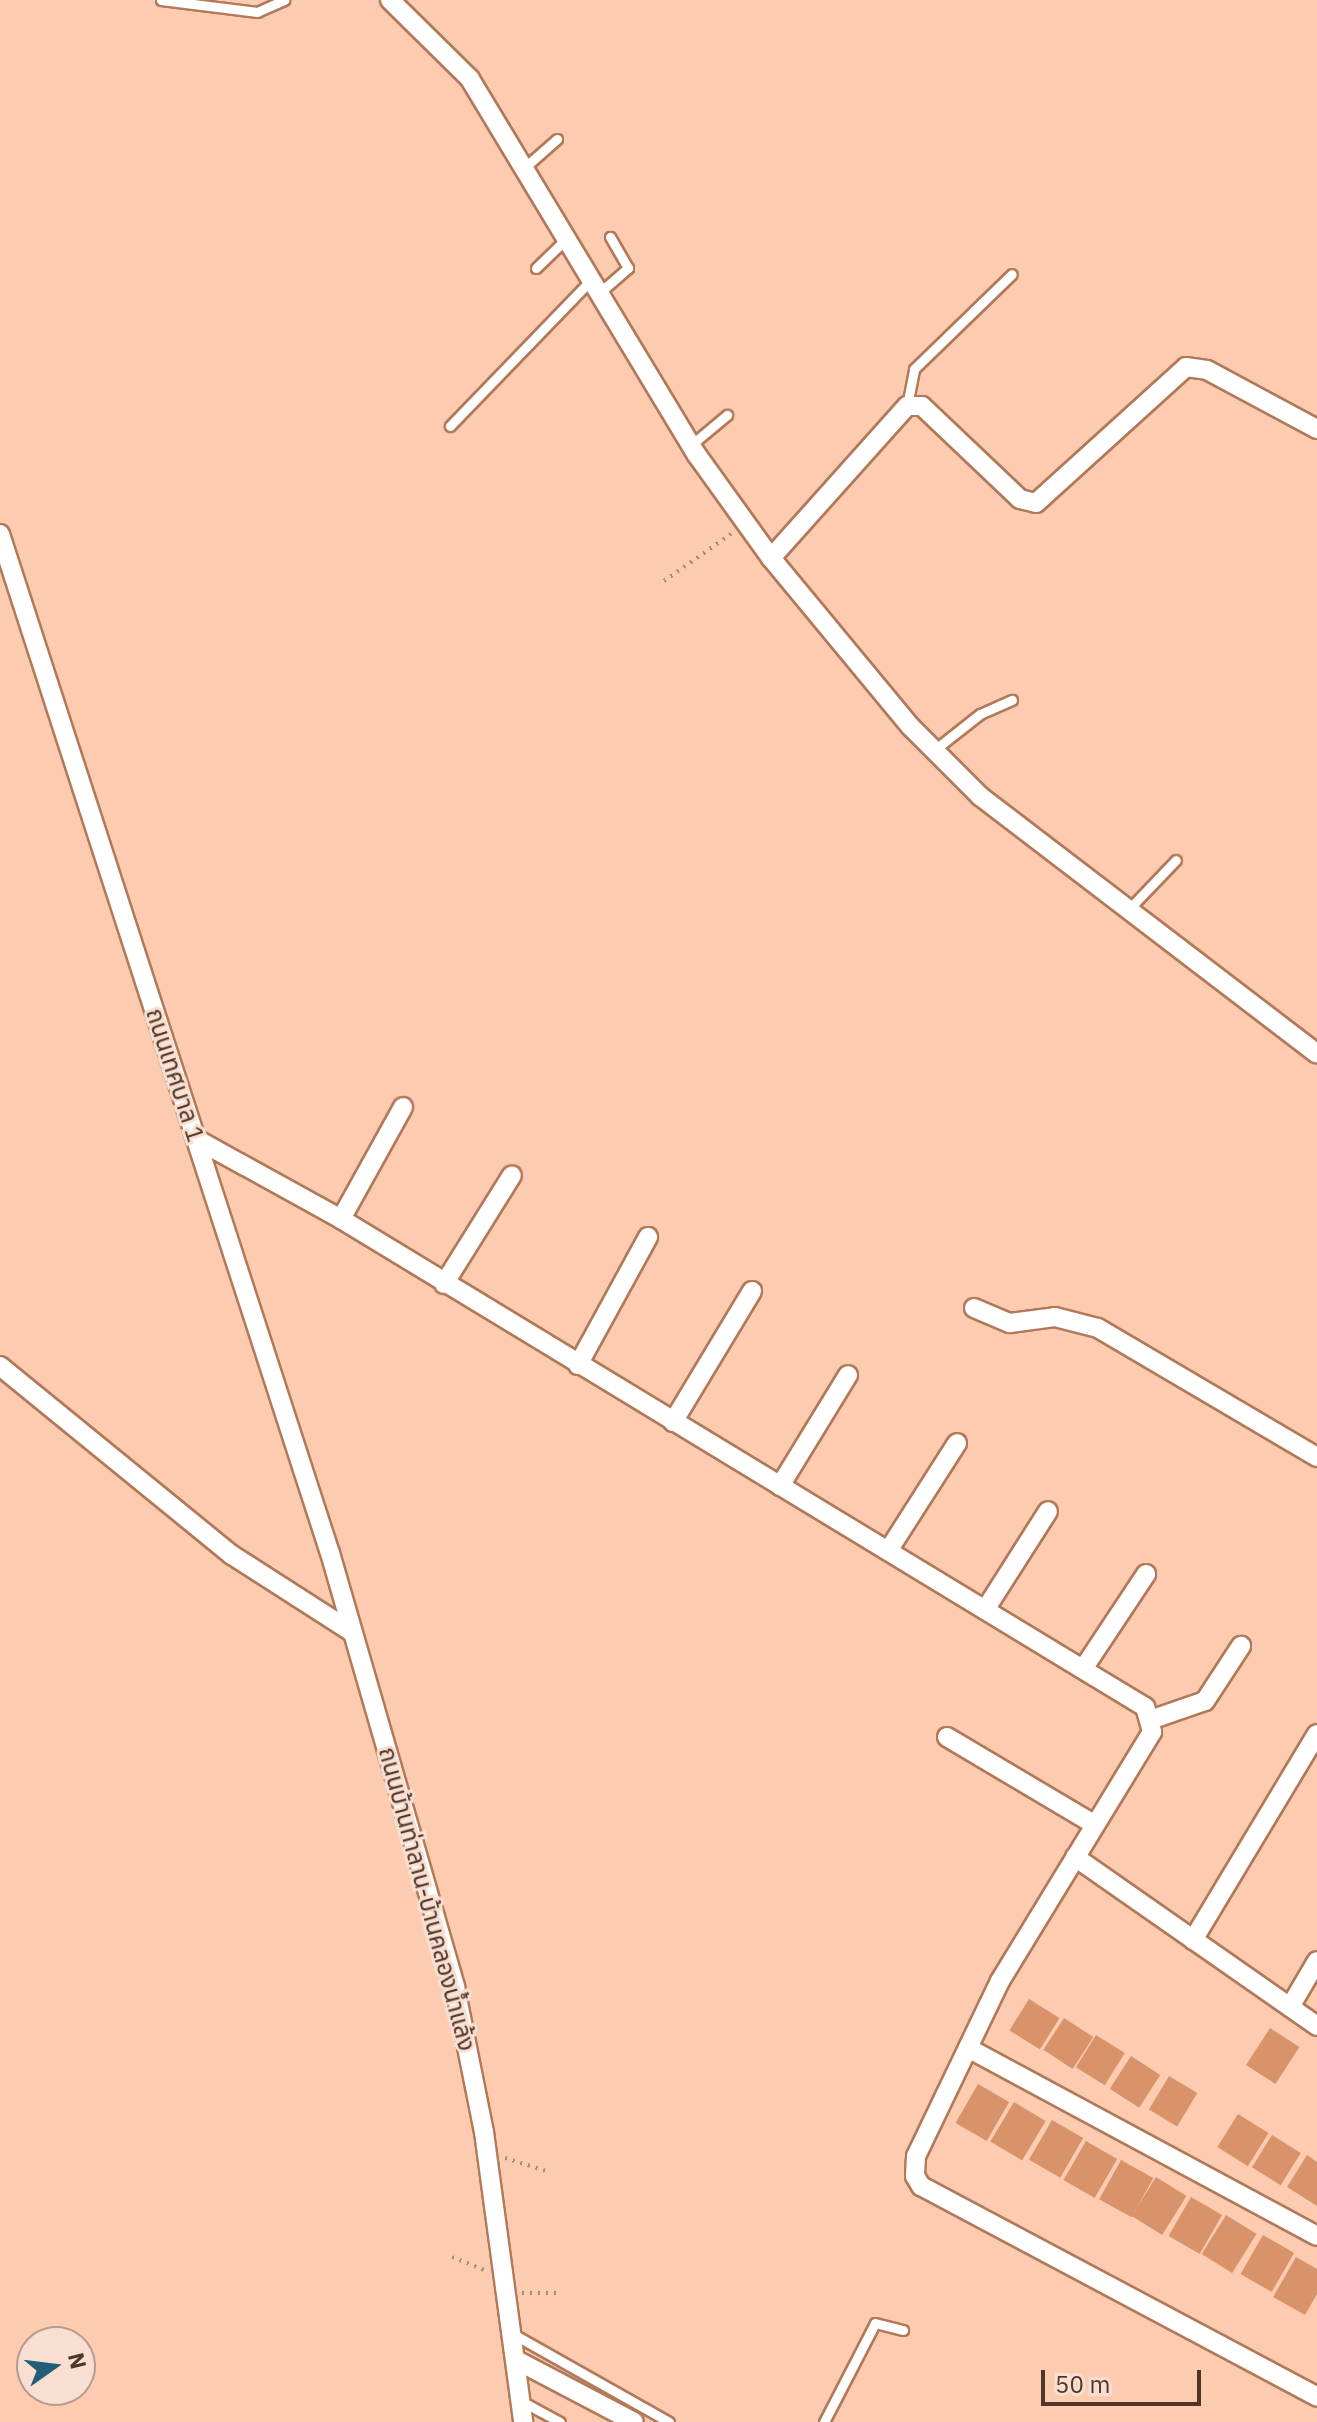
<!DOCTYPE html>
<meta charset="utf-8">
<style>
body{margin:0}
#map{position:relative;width:1317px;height:2422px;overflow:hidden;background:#fdccb0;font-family:"IBM Plex Sans","Noto Sans Thai",sans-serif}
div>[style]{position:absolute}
.building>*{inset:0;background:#d8936b;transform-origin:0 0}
.path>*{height:4px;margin-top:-2px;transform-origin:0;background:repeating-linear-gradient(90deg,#b08974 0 2px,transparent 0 8px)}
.roads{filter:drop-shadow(2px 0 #b27959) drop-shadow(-2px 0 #b27959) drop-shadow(0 2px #b27959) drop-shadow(0 -2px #b27959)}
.service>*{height:9px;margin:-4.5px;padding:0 4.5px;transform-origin:4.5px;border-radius:4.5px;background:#fff}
.minor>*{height:18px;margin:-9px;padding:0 9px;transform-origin:9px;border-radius:9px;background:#fff}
span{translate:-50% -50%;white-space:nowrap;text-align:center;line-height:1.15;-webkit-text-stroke:6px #f9dfd1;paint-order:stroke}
.street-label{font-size:24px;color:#4f3628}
.north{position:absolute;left:16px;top:2326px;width:80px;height:80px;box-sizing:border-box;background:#f9dfd1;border:2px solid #b59b8d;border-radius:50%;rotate:76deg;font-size:22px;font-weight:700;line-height:32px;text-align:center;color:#4f3628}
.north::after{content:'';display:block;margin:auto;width:28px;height:36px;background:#245d77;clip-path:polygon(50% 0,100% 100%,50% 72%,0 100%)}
.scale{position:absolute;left:1041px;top:2370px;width:160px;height:36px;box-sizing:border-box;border:4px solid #4f3628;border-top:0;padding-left:10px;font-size:24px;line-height:28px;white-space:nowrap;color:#4f3628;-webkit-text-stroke:6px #f9dfd1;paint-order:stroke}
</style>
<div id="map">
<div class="building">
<div style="left:1029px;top:1999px;width:36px;height:37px;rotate:32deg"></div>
<div style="left:1064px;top:2018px;width:35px;height:38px;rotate:33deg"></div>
<div style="left:1270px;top:2028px;width:35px;height:44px;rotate:33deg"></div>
<div style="left:1096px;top:2035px;width:34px;height:38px;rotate:32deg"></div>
<div style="left:1131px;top:2056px;width:35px;height:39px;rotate:33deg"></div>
<div style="left:1169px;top:2076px;width:33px;height:39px;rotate:31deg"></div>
<div style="left:978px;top:2084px;width:36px;height:45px;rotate:30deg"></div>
<div style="left:1014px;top:2102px;width:37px;height:46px;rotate:31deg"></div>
<div style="left:1238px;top:2114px;width:36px;height:39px;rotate:32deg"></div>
<div style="left:1052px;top:2120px;width:36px;height:46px;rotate:30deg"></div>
<div style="left:1272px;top:2135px;width:34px;height:38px;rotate:32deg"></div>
<div style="left:1086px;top:2141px;width:36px;height:45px;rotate:30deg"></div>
<div style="clip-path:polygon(1307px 2155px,1317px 2162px,1317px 2206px,1287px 2187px)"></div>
<div style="left:1121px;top:2160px;width:37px;height:45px;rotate:29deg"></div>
<div style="left:1156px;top:2177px;width:36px;height:46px;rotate:32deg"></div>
<div style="left:1191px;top:2197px;width:36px;height:45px;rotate:30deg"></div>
<div style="left:1226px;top:2215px;width:36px;height:46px;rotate:32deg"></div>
<div style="left:1263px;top:2235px;width:36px;height:45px;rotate:30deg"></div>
<div style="clip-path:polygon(1296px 2257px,1317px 2269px,1317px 2294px,1305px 2315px,1273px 2297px)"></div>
</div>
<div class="path">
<div style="left:664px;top:581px;width:82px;rotate:-35deg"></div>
<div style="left:505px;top:2158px;width:43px;rotate:17.6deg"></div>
<div style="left:452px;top:2257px;width:35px;rotate:22deg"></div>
<div style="left:522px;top:2293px;width:35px"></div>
</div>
<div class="roads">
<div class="service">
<div style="left:161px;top:0;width:97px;rotate:7.1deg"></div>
<div style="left:257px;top:12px;width:30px;rotate:-24deg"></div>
<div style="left:524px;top:168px;width:44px;rotate:-41.3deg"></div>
<div style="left:536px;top:268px;width:42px;rotate:-44deg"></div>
<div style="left:598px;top:294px;width:40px;rotate:-41deg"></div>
<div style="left:628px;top:268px;width:36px;rotate:-120deg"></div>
<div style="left:907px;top:406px;width:38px;rotate:-79deg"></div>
<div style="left:914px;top:369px;width:136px;rotate:-44.1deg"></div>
<div style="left:450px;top:426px;width:202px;rotate:-46deg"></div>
<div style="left:691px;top:445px;width:47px;rotate:-39.8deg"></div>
<div style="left:933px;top:751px;width:60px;rotate:-38.2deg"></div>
<div style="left:980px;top:714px;width:35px;rotate:-24deg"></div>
<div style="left:1128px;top:910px;width:69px;rotate:-46.2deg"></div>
<div style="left:513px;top:2334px;width:179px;rotate:29.4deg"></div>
<div style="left:521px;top:2401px;width:44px;rotate:28.3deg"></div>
<div style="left:824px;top:2422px;width:111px;rotate:-62.7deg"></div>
<div style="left:875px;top:2323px;width:29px;rotate:14deg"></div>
</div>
<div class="minor">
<div style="left:390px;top:0;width:112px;rotate:44.6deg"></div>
<div style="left:470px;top:79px;width:439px;rotate:58.9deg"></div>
<div style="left:697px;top:455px;width:127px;rotate:54.3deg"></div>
<div style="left:771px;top:558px;width:219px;rotate:50.4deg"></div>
<div style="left:911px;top:727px;width:98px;rotate:45deg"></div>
<div style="left:980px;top:796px;width:424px;rotate:37.4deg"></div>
<div style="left:0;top:534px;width:1071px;rotate:72.06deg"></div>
<div style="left:330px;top:1553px;width:452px;rotate:73.9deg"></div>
<div style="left:455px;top:1987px;width:148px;rotate:78.7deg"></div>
<div style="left:484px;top:2132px;width:293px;rotate:82.3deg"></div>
<div style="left:771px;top:558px;width:204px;rotate:-48.2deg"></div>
<div style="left:907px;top:406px;width:15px"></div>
<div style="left:922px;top:406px;width:135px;rotate:43.5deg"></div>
<div style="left:1020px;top:499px;width:16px;rotate:14deg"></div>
<div style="left:1036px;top:503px;width:202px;rotate:-42.2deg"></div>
<div style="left:1186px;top:367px;width:21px;rotate:8deg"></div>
<div style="left:1207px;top:370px;width:125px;rotate:28.2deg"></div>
<div style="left:196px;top:1139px;width:166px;rotate:28.9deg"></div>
<div style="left:341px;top:1219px;width:941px;rotate:31.26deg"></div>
<div style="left:1145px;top:1707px;width:26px;rotate:74deg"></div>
<div style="left:1152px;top:1732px;width:292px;rotate:121.4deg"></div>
<div style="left:1000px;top:1981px;width:194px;rotate:115.6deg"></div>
<div style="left:916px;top:2156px;width:20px;rotate:93deg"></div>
<div style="left:915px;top:2176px;width:12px;rotate:59deg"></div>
<div style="left:921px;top:2186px;width:449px;rotate:28deg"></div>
<div style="left:341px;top:1219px;width:128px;rotate:-61deg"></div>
<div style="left:444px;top:1284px;width:128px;rotate:-58deg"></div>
<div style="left:974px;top:1308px;width:39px;rotate:23deg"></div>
<div style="left:1010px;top:1323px;width:45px;rotate:-7.6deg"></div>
<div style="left:1055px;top:1317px;width:44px;rotate:14.3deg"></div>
<div style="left:1098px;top:1328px;width:254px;rotate:30.5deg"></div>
<div style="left:578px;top:1365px;width:146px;rotate:-61.3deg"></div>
<div style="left:0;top:1366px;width:299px;rotate:39.2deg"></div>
<div style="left:232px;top:1555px;width:143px;rotate:32.7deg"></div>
<div style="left:673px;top:1422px;width:153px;rotate:-58.9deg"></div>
<div style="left:780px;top:1486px;width:130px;rotate:-58.5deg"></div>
<div style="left:888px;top:1551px;width:128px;rotate:-57.4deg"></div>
<div style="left:985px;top:1610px;width:117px;rotate:-57.5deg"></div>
<div style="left:1083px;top:1669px;width:114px;rotate:-56.4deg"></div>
<div style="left:1153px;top:1719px;width:55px;rotate:-19.1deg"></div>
<div style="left:1205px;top:1701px;width:66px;rotate:-56.8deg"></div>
<div style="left:947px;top:1737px;width:172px;rotate:30.7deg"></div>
<div style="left:1075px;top:1857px;width:295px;rotate:34.9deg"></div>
<div style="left:1193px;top:1940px;width:240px;rotate:-59deg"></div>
<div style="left:1290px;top:2007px;width:53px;rotate:-59.6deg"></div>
<div style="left:968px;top:2048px;width:396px;rotate:28.3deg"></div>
<div style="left:516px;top:2360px;width:133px;rotate:27.7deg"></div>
</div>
</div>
<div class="street-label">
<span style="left:175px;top:1075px;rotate:72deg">ถนนเทศบาล 1</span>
<span style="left:427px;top:1899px;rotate:75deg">ถนนบ้านท่าลาน-บ้านคลองน้ำแล้ง</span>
</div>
<div class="north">N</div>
<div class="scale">50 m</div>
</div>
